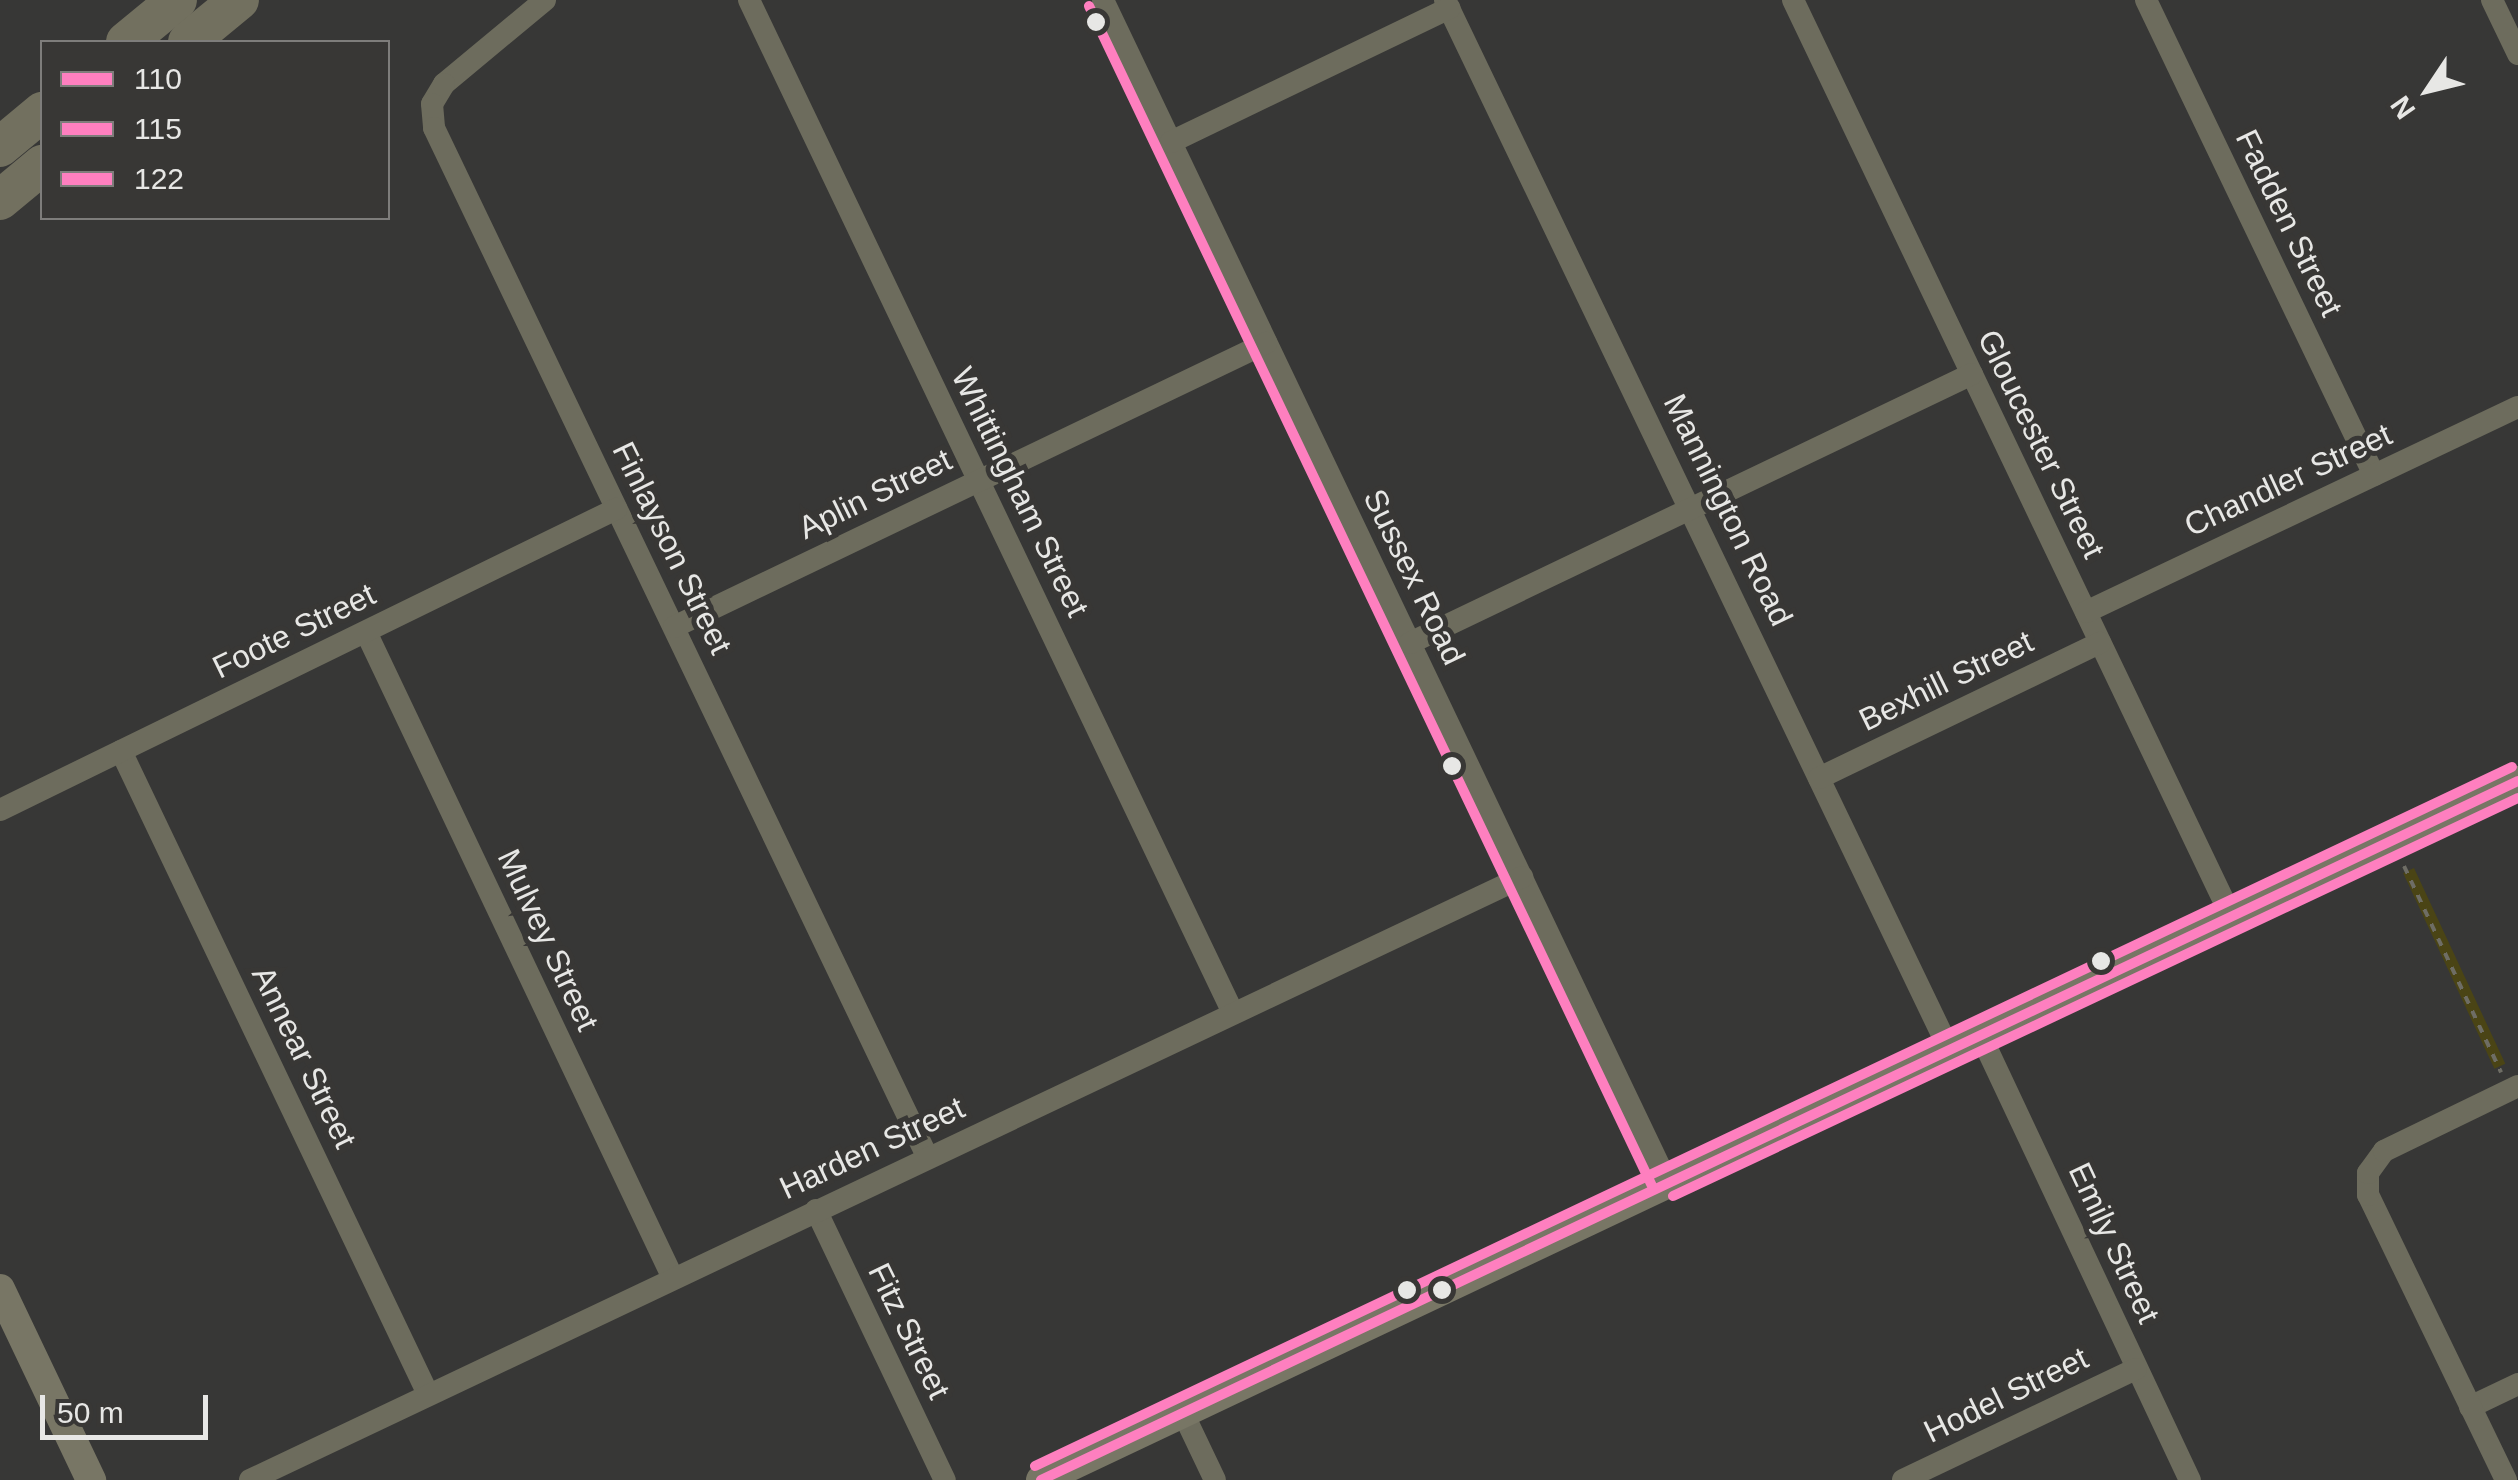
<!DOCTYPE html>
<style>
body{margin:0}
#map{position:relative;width:2518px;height:1480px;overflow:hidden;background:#373736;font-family:Arial,sans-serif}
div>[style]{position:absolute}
.green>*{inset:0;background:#4a4415;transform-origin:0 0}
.path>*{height:4px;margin-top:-2px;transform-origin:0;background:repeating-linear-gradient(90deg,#6e6d65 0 8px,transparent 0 16px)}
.street>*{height:22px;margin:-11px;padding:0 11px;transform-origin:11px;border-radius:11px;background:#6d6c5d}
.secondary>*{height:30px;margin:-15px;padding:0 15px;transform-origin:15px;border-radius:15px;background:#787665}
.highway>*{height:40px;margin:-20px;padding:0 20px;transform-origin:20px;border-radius:20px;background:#72705f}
.bus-1>*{height:10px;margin:-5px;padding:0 5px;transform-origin:5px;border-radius:5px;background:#fe7fbf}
.bus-2>*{height:10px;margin:-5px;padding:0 5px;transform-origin:5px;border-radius:5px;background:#fe7fbf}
.bus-3>*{height:10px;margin:-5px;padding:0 5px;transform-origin:5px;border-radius:5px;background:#fe7fbf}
.dots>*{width:28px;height:28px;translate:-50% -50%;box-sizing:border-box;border:5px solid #383735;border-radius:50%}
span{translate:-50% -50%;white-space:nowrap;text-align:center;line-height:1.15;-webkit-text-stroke:10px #383735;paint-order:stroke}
.street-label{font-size:32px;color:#e7e7e5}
.legend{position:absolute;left:40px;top:40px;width:350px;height:180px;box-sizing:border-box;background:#383735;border:2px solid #7e7d7b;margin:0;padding:12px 18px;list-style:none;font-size:30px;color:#e7e7e5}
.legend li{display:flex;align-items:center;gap:20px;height:50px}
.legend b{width:50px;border:2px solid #7e7d7b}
.north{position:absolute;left:2378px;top:40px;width:100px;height:100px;-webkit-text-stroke:8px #383735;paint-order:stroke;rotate:235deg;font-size:28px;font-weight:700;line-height:40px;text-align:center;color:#e7e7e5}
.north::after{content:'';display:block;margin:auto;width:35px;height:45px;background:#e7e7e5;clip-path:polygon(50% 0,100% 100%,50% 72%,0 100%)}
.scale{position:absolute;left:40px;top:1395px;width:168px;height:45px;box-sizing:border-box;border:5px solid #e7e7e5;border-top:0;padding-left:12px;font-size:30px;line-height:35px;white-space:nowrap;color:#e7e7e5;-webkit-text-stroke:8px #383735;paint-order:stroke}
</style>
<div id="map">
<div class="green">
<div style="left:2414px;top:868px;width:216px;height:12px;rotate:65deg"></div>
</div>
<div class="path">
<div style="left:2404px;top:866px;width:228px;rotate:64.8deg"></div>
</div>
<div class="street">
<div style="left:545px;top:0;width:131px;rotate:140.3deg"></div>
<div style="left:444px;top:84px;width:23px;rotate:121deg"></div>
<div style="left:432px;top:104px;width:24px;rotate:85deg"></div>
<div style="left:434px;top:128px;width:1142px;rotate:64.38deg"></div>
<div style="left:749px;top:0;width:1123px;rotate:64.46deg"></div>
<div style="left:1103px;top:0;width:1310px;rotate:64.49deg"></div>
<div style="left:1445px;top:0;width:1164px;rotate:64.34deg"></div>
<div style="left:1793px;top:0;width:1015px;rotate:64.44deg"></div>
<div style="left:2146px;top:0;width:527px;rotate:64.36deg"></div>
<div style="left:2492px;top:0;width:60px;rotate:64.3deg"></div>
<div style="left:1171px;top:142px;width:309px;rotate:-25.7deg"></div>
<div style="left:2086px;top:612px;width:478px;rotate:-25.4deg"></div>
<div style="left:674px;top:627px;width:657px;rotate:-25.63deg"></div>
<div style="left:366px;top:632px;width:713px;rotate:64.59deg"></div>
<div style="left:1410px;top:643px;width:623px;rotate:-25.58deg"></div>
<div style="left:121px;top:751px;width:710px;rotate:64.48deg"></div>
<div style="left:1819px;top:778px;width:312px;rotate:-25.7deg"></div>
<div style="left:0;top:810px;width:686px;rotate:-26.04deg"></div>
<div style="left:1980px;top:1034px;width:493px;rotate:64.8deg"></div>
<div style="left:816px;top:1210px;width:299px;rotate:64.5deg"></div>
<div style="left:2470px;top:1407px;width:53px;rotate:-25.6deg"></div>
<div style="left:1183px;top:1413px;width:74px;rotate:64.5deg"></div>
<div style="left:250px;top:1480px;width:1408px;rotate:-25.36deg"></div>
<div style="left:1903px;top:1480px;width:258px;rotate:-25.5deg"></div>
<div style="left:2506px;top:1480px;width:317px;rotate:-115.8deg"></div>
<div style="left:2368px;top:1195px;width:22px;rotate:-90deg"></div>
<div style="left:2368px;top:1173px;width:27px;rotate:-54deg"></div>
<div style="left:2384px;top:1151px;width:149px;rotate:-25.9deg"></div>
</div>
<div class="secondary">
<div style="left:0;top:1289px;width:212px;rotate:64.5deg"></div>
<div style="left:1041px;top:1480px;width:1634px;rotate:-25.33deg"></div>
</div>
<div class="highway">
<div style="left:126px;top:42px;width:66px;rotate:-39.5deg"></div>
<div style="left:188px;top:42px;width:66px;rotate:-39.5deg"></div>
<div style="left:0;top:147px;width:55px;rotate:-39.8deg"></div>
<div style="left:0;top:200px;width:55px;rotate:-39.8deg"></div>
</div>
<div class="bus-1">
<div style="left:1041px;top:1480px;width:1634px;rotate:-25.33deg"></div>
</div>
<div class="bus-2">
<div style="left:1089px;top:6px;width:1310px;rotate:64.49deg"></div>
<div style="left:1673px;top:1196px;width:934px;rotate:-25.22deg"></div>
</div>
<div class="bus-3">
<div style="left:1035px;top:1466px;width:1634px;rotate:-25.33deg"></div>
</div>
<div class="dots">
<div style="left:1096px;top:22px;background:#e7e7e5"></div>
<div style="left:1452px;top:766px;background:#e7e7e5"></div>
<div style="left:2101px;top:961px;background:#e7e7e5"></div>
<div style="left:1407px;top:1290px;background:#e7e7e5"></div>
<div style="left:1442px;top:1290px;background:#e7e7e5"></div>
</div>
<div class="street-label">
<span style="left:2289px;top:223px;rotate:64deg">Fadden Street</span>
<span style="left:2041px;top:444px;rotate:64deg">Gloucester Street</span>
<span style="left:2288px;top:480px;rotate:-25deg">Chandler Street</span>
<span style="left:1020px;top:492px;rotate:64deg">Whittingham Street</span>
<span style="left:875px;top:494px;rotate:-26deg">Aplin Street</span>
<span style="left:1728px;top:510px;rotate:64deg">Mannington Road</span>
<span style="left:672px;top:548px;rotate:64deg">Finlayson Street</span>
<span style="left:1414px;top:577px;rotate:64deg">Sussex Road</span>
<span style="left:294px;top:631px;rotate:-26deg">Foote Street</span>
<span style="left:1946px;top:681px;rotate:-26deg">Bexhill Street</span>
<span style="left:548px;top:940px;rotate:65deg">Mulvey Street</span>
<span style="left:304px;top:1057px;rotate:64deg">Annear Street</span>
<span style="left:872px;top:1148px;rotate:-25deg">Harden Street</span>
<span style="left:2114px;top:1243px;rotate:65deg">Emily Street</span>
<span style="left:909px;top:1331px;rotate:64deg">Fitz Street</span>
<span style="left:2006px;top:1395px;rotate:-26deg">Hodel Street</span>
</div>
<ul class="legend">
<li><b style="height:12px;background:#fe7fbf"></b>110</li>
<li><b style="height:12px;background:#fe7fbf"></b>115</li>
<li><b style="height:12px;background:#fe7fbf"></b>122</li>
</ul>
<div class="north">N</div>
<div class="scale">50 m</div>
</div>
